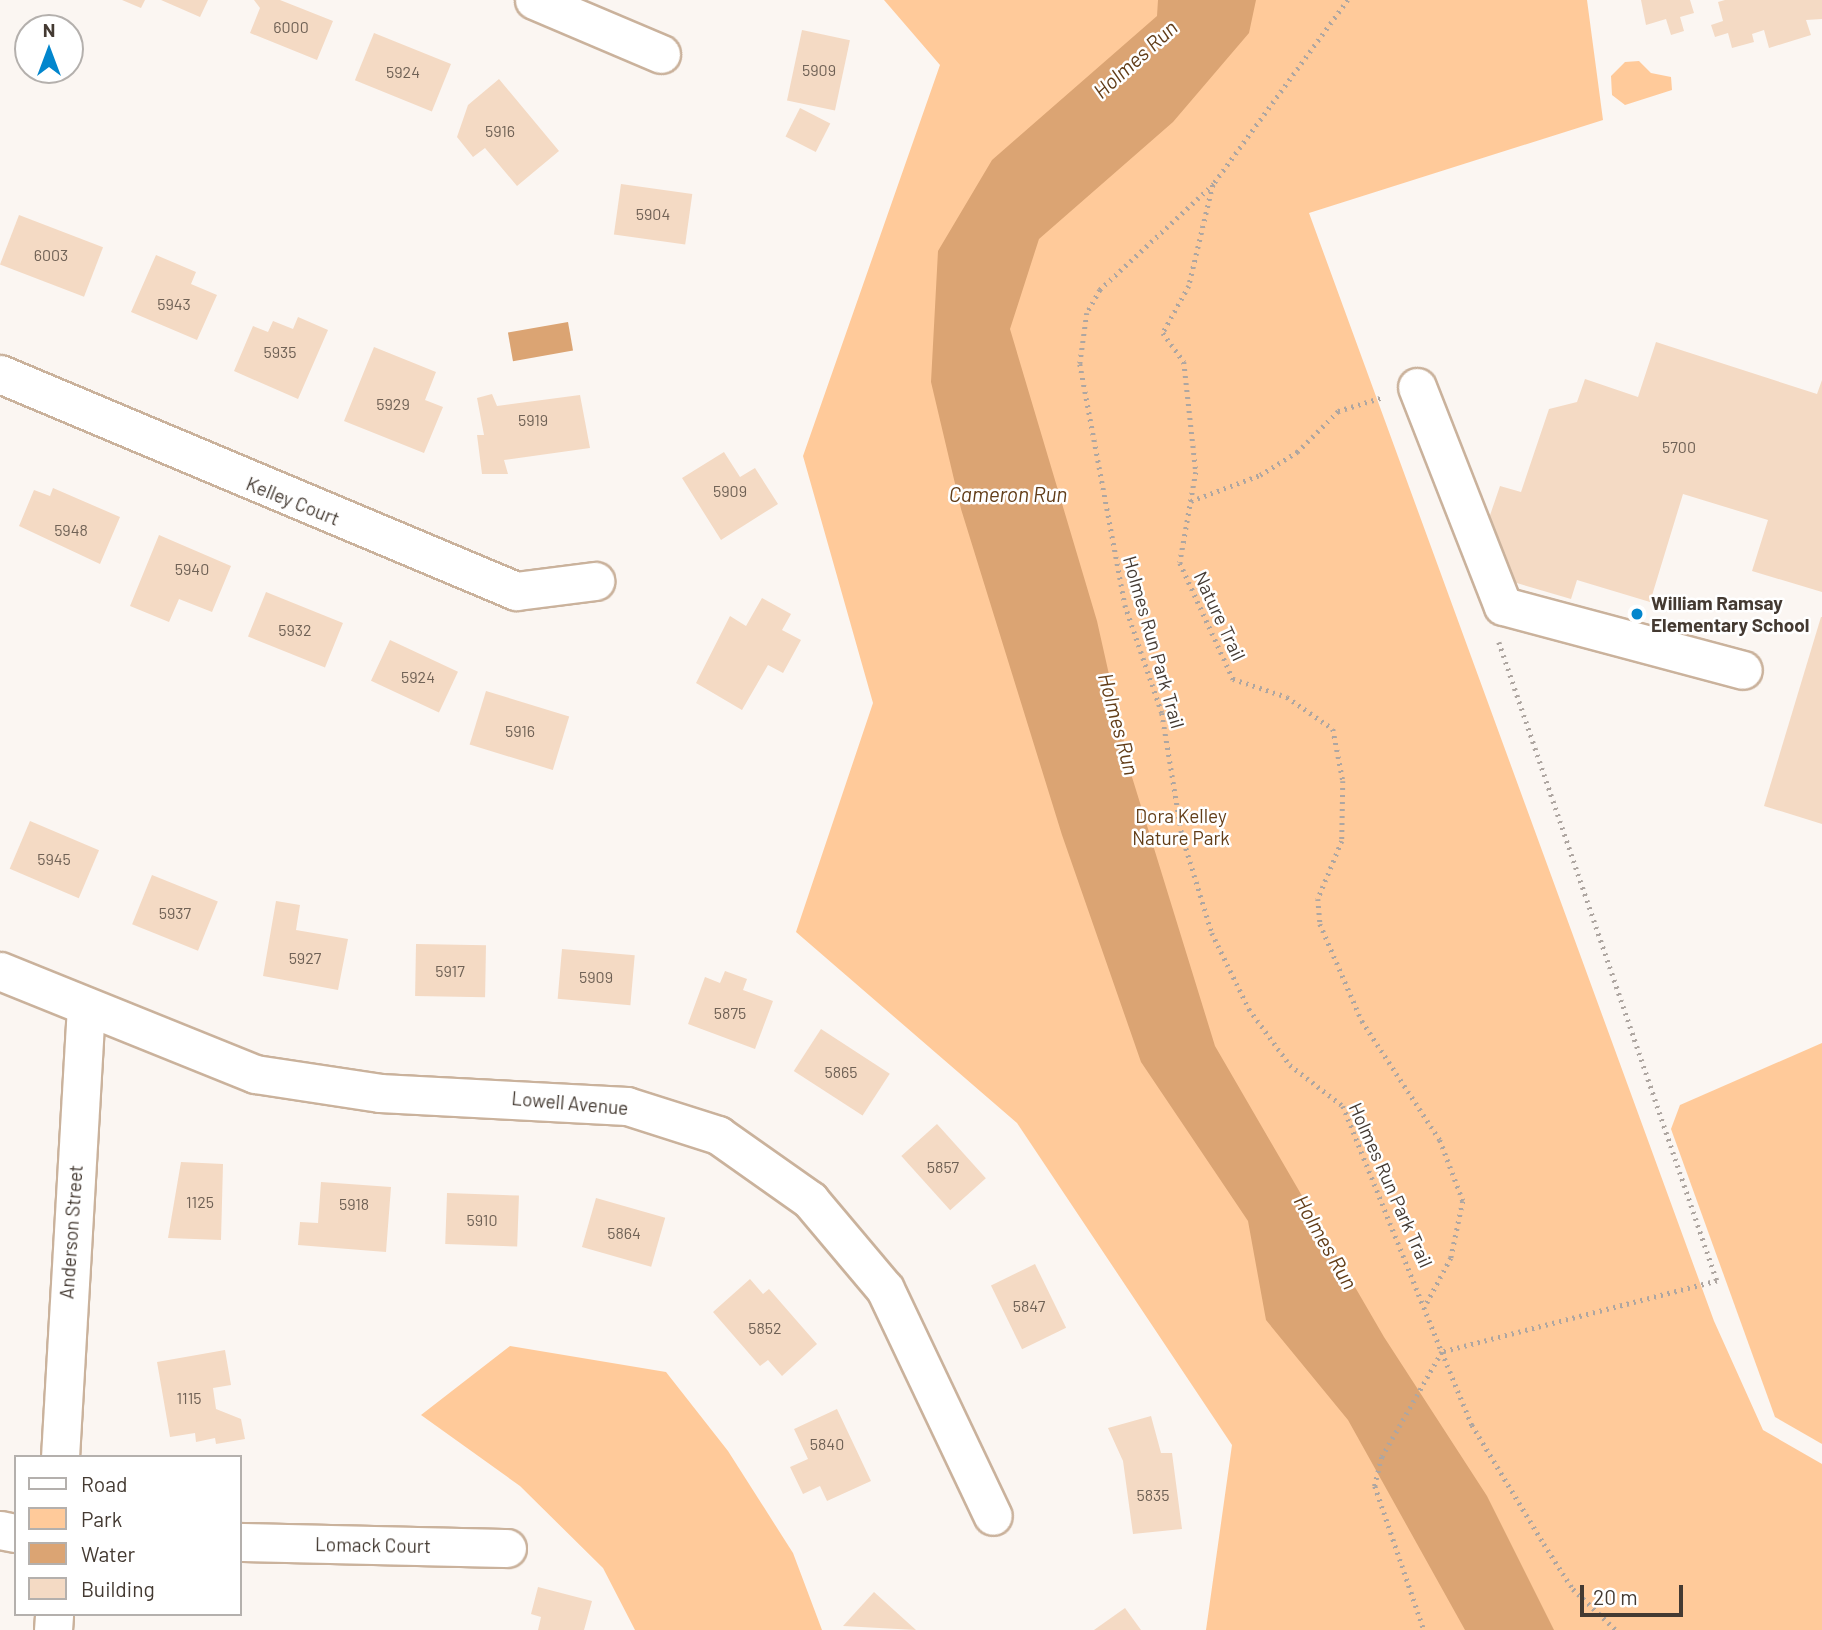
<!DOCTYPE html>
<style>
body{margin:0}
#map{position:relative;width:1822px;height:1630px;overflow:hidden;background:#fbf6f2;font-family:Barlow,sans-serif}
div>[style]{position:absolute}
.green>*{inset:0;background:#ffca9a}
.water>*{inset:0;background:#dba473;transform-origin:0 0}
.building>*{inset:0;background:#f4dac4;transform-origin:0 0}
.path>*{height:4.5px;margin-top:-2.25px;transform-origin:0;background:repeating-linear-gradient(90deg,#aea6a1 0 2px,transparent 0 7px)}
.roads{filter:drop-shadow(2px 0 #cab29c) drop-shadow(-2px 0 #cab29c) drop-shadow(0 2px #cab29c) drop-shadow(0 -2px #cab29c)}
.minor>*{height:37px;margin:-18.5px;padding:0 18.5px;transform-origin:18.5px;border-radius:18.5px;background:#fff}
.dots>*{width:19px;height:19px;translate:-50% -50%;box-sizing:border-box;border:4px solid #fff;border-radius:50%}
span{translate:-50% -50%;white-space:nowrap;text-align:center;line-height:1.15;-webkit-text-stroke:5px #fff;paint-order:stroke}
.number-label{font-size:16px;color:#706256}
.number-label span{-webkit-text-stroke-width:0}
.street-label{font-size:19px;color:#443a32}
.poi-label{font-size:19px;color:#443a32;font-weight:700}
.left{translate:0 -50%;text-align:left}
.park-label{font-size:19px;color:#633e18}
.water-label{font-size:21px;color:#623d18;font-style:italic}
.legend{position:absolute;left:14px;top:1455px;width:228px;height:161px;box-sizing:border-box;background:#fff;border:2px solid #b4b0ad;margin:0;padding:9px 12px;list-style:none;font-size:21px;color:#443a32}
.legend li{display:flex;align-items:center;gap:14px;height:35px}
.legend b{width:35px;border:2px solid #b4b0ad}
.north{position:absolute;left:14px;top:14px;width:70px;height:70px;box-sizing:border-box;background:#fff;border:2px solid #b4b0ad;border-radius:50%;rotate:0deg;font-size:19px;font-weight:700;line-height:28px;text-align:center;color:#443a32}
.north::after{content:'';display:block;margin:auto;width:24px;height:32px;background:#0286cd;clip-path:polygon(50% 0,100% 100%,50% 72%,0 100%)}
.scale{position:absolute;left:1580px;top:1585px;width:103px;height:32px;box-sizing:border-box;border:4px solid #443a32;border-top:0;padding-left:9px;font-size:21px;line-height:24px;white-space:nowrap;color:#443a32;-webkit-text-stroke:5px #fff;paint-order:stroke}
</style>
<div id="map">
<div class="green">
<div style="clip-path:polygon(884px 0,1587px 0,1603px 120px,1309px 213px,1714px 1321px,1763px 1430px,1822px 1464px,1822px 1630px,1206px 1630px,1232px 1445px,1017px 1123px,796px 932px,873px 703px,803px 456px,940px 65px)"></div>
<div style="clip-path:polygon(1639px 61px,1651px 73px,1671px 77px,1672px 90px,1625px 105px,1612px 95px,1611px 76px,1625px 62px)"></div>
<div style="clip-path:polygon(1822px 1043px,1822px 1444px,1775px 1417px,1671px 1129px,1680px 1105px)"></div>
<div style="clip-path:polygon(510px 1346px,666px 1372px,728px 1451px,793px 1553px,822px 1630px,635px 1630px,603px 1568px,520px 1486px,421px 1415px)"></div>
</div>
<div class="water">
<div style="clip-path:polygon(1158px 0,1256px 0,1249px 33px,1173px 122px,1039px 239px,1010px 329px,1097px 621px,1132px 777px,1215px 1046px,1384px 1337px,1487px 1496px,1554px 1630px,1465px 1630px,1348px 1420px,1266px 1320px,1248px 1221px,1141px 1062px,1062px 835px,961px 509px,931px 382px,938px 251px,992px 160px,1157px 16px)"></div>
<div style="left:568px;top:322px;width:29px;height:61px;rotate:80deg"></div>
</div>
<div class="building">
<div style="clip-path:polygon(122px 0,145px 0,141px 8px)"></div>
<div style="clip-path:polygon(161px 0,208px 0,200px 17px)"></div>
<div style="clip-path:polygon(254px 0,280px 0,333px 21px,317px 60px,250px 33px,260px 8px)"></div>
<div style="clip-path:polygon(1641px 0,1690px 0,1694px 13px,1680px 17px,1684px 31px,1671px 35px,1666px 19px,1646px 25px)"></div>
<div style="clip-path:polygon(1822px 0,1822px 19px,1806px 20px,1811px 35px,1769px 48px,1764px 30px,1752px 34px,1754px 42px,1732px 48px,1728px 33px,1715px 37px,1711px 25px,1723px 21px,1718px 2px,1725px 0)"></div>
<div style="left:802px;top:30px;width:49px;height:72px;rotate:12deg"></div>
<div style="left:374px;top:33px;width:83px;height:51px;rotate:22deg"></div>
<div style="clip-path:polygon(499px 79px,559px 151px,517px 186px,485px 148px,473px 157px,457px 137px,468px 105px)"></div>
<div style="left:800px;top:108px;width:34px;height:32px;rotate:27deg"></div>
<div style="left:621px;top:184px;width:72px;height:51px;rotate:8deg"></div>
<div style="left:19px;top:215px;width:90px;height:53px;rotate:21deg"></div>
<div style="clip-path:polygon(156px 255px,196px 272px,191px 284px,217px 295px,197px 340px,131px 312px)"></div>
<div style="clip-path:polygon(298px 317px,328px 330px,298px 399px,234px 371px,253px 326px,268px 332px,273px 321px,293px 329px)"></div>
<div style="clip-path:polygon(1656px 342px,1817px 394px,1822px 380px,1822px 592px,1752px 571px,1768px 520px,1683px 494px,1650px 602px,1577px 580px,1571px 599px,1503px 579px,1487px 524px,1500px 486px,1521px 492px,1549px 409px,1577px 402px,1585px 379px,1638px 397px)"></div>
<div style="clip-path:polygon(374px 347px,436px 372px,425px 400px,443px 407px,424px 453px,344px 421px)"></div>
<div style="clip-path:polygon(492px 394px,497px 406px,580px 395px,590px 448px,504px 460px,508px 474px,482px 474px,477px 435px,484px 435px,477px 398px)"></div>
<div style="clip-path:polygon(724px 452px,740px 477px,755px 468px,778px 504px,721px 540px,682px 478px)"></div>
<div style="clip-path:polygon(53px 488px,120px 517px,100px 564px,19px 526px,34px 490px,50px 496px)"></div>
<div style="clip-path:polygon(159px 535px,231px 566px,212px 612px,179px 599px,169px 622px,130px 606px)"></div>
<div style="left:266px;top:592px;width:83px;height:48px;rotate:22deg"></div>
<div style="clip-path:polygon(762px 598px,791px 614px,782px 630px,801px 640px,783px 673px,768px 665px,742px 710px,696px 683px,730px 616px,746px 626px)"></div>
<div style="clip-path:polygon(1821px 617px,1822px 617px,1822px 824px,1764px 806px)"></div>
<div style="left:390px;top:640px;width:75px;height:45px;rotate:25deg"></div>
<div style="left:486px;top:691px;width:87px;height:56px;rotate:17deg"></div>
<div style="left:30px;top:821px;width:75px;height:52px;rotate:23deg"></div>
<div style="left:152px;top:875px;width:71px;height:53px;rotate:22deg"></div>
<div style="clip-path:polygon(276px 901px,300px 905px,296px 930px,348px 939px,338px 990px,263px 976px)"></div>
<div style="left:416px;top:944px;width:70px;height:52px;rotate:1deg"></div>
<div style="left:562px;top:949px;width:73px;height:50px;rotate:5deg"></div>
<div style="clip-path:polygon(725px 971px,747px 979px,743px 990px,773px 1001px,755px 1049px,688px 1024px,705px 977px,720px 983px)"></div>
<div style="left:821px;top:1029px;width:82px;height:50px;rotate:33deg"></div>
<div style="left:937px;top:1124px;width:73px;height:48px;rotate:48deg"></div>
<div style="clip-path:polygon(181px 1162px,223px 1164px,221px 1240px,168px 1238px)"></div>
<div style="clip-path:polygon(321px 1182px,391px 1187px,386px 1252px,298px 1245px,300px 1222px,318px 1223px)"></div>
<div style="left:447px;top:1193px;width:72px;height:51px;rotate:2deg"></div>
<div style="left:596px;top:1198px;width:72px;height:51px;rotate:16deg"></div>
<div style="left:1035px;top:1264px;width:71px;height:49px;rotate:64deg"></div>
<div style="clip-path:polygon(750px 1279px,763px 1294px,769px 1289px,817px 1344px,782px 1376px,768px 1360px,760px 1366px,713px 1312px)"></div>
<div style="clip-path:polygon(225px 1350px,231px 1385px,213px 1388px,216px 1409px,241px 1419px,245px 1439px,216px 1444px,215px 1438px,196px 1442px,195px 1433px,170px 1437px,157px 1362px)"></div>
<div style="clip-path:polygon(837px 1409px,871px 1481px,827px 1501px,820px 1486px,803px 1494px,790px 1467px,808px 1459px,794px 1429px)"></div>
<div style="clip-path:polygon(1151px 1416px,1161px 1453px,1172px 1453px,1182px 1529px,1133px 1534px,1123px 1461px,1108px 1428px)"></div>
<div style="clip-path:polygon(538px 1587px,592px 1601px,584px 1630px,538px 1630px,541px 1617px,531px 1614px)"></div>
<div style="clip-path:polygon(874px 1592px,916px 1630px,843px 1626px)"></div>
<div style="clip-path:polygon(1125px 1608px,1141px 1630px,1094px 1630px)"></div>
</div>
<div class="path">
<div style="left:1348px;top:0;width:228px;rotate:126.1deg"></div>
<div style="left:1214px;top:184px;width:156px;rotate:137.1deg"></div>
<div style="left:1100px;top:290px;width:26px;rotate:119deg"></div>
<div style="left:1087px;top:313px;width:51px;rotate:97.8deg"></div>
<div style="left:1080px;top:364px;width:245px;rotate:79.4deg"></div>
<div style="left:1125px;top:605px;width:114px;rotate:71.1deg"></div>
<div style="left:1162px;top:713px;width:124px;rotate:80.7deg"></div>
<div style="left:1182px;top:835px;width:102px;rotate:73deg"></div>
<div style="left:1212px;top:933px;width:85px;rotate:64deg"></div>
<div style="left:1249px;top:1009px;width:69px;rotate:53.8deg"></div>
<div style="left:1290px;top:1065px;width:67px;rotate:37.7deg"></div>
<div style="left:1343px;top:1106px;width:265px;rotate:68.1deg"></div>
<div style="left:1442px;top:1352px;width:121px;rotate:119.7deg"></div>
<div style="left:1382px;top:1457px;width:30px;rotate:104deg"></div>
<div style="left:1375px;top:1486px;width:152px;rotate:71.2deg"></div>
<div style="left:1213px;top:185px;width:104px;rotate:103.4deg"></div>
<div style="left:1189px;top:286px;width:54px;rotate:119deg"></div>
<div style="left:1163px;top:333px;width:36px;rotate:54deg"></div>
<div style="left:1184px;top:362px;width:111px;rotate:83.8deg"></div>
<div style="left:1196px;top:472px;width:92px;rotate:100deg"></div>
<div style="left:1180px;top:563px;width:128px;rotate:65.4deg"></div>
<div style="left:1233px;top:679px;width:57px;rotate:18.4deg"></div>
<div style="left:1287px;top:697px;width:56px;rotate:34.8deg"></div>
<div style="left:1333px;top:729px;width:53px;rotate:79.1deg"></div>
<div style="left:1343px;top:781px;width:60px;rotate:91deg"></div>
<div style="left:1342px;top:841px;width:63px;rotate:112.5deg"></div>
<div style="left:1318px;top:899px;width:25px;rotate:85deg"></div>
<div style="left:1320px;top:924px;width:106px;rotate:66.6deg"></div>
<div style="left:1362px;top:1021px;width:142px;rotate:56.8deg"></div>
<div style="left:1440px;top:1140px;width:65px;rotate:69.3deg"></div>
<div style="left:1463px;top:1201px;width:58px;rotate:101.9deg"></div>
<div style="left:1451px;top:1258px;width:51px;rotate:118.1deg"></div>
<div style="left:1191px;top:501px;width:74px;rotate:-20.6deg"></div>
<div style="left:1260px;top:475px;width:44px;rotate:-31.9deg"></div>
<div style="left:1297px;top:452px;width:58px;rotate:-45deg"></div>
<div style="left:1338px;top:411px;width:47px;rotate:-17.3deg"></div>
<div style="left:1499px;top:642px;width:675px;rotate:71.16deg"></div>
<div style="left:1717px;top:1281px;width:284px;rotate:165.5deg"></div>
<div style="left:1442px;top:1352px;width:79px;rotate:67.7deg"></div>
<div style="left:1472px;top:1425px;width:139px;rotate:58.8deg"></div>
<div style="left:1544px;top:1544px;width:54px;rotate:57.2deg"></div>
<div style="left:1573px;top:1589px;width:59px;rotate:43.6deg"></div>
</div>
<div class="roads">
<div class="minor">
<div style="left:534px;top:0;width:138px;rotate:23deg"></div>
<div style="left:0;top:374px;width:560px;rotate:22.81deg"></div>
<div style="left:516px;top:591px;width:80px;rotate:-7.2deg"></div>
<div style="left:1417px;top:387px;width:235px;rotate:68.6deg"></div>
<div style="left:1503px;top:606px;width:248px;rotate:14.9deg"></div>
<div style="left:0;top:971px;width:275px;rotate:22deg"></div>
<div style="left:255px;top:1074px;width:126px;rotate:8.6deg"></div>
<div style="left:380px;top:1093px;width:247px;rotate:3deg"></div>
<div style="left:627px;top:1106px;width:96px;rotate:17.7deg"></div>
<div style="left:718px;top:1135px;width:113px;rotate:35.2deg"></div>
<div style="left:810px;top:1200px;width:116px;rotate:49.9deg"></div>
<div style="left:885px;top:1289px;width:251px;rotate:64.6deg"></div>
<div style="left:60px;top:1457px;width:451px;rotate:-86.7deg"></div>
<div style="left:0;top:1530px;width:16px;rotate:11deg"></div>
<div style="left:240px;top:1542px;width:267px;rotate:1.3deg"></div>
<div style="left:53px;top:1630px;width:16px;rotate:-86deg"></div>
</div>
</div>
<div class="dots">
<div style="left:1637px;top:614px;background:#0286cd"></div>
</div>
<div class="number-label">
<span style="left:291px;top:27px">6000</span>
<span style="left:819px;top:70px">5909</span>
<span style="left:403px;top:72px">5924</span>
<span style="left:500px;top:131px">5916</span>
<span style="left:653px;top:214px">5904</span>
<span style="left:51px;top:255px">6003</span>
<span style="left:174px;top:304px">5943</span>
<span style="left:280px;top:352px">5935</span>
<span style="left:393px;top:404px">5929</span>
<span style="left:533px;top:420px">5919</span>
<span style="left:1679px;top:447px">5700</span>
<span style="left:730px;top:491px">5909</span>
<span style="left:71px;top:530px">5948</span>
<span style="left:192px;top:569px">5940</span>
<span style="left:295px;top:630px">5932</span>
<span style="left:418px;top:677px">5924</span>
<span style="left:520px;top:731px">5916</span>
<span style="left:54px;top:859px">5945</span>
<span style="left:175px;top:913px">5937</span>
<span style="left:305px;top:958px">5927</span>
<span style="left:450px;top:971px">5917</span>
<span style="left:596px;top:977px">5909</span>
<span style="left:730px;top:1013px">5875</span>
<span style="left:841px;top:1072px">5865</span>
<span style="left:943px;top:1167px">5857</span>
<span style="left:200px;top:1202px">1125</span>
<span style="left:354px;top:1204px">5918</span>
<span style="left:482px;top:1220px">5910</span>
<span style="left:624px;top:1233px">5864</span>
<span style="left:1029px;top:1306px">5847</span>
<span style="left:765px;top:1328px">5852</span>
<span style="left:189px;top:1398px">1115</span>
<span style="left:827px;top:1444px">5840</span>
<span style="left:1153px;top:1495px">5835</span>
</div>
<div class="street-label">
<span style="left:293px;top:501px;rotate:22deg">Kelley Court</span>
<span style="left:1220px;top:616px;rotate:65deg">Nature Trail</span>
<span style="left:1154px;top:642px;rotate:74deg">Holmes Run Park Trail</span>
<span style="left:570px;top:1103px;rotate:5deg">Lowell Avenue</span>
<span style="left:1391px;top:1185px;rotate:66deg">Holmes Run Park Trail</span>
<span style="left:71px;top:1232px;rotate:-86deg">Anderson Street</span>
<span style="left:373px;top:1545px;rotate:1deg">Lomack Court</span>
</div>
<div class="poi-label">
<span class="left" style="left:1651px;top:614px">William Ramsay<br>Elementary School</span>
</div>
<div class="park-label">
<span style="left:1181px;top:827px">Dora Kelley<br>Nature Park</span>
</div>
<div class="water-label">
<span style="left:1135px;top:59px;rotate:-42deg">Holmes Run</span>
<span style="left:1008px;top:494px">Cameron Run</span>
<span style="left:1119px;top:724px;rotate:75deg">Holmes Run</span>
<span style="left:1326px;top:1242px;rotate:60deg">Holmes Run</span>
</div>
<ul class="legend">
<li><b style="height:9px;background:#fff"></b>Road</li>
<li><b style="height:19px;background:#ffca9a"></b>Park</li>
<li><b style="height:19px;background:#dba473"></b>Water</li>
<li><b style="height:19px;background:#f4dac4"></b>Building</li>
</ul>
<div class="north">N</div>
<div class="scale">20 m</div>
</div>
